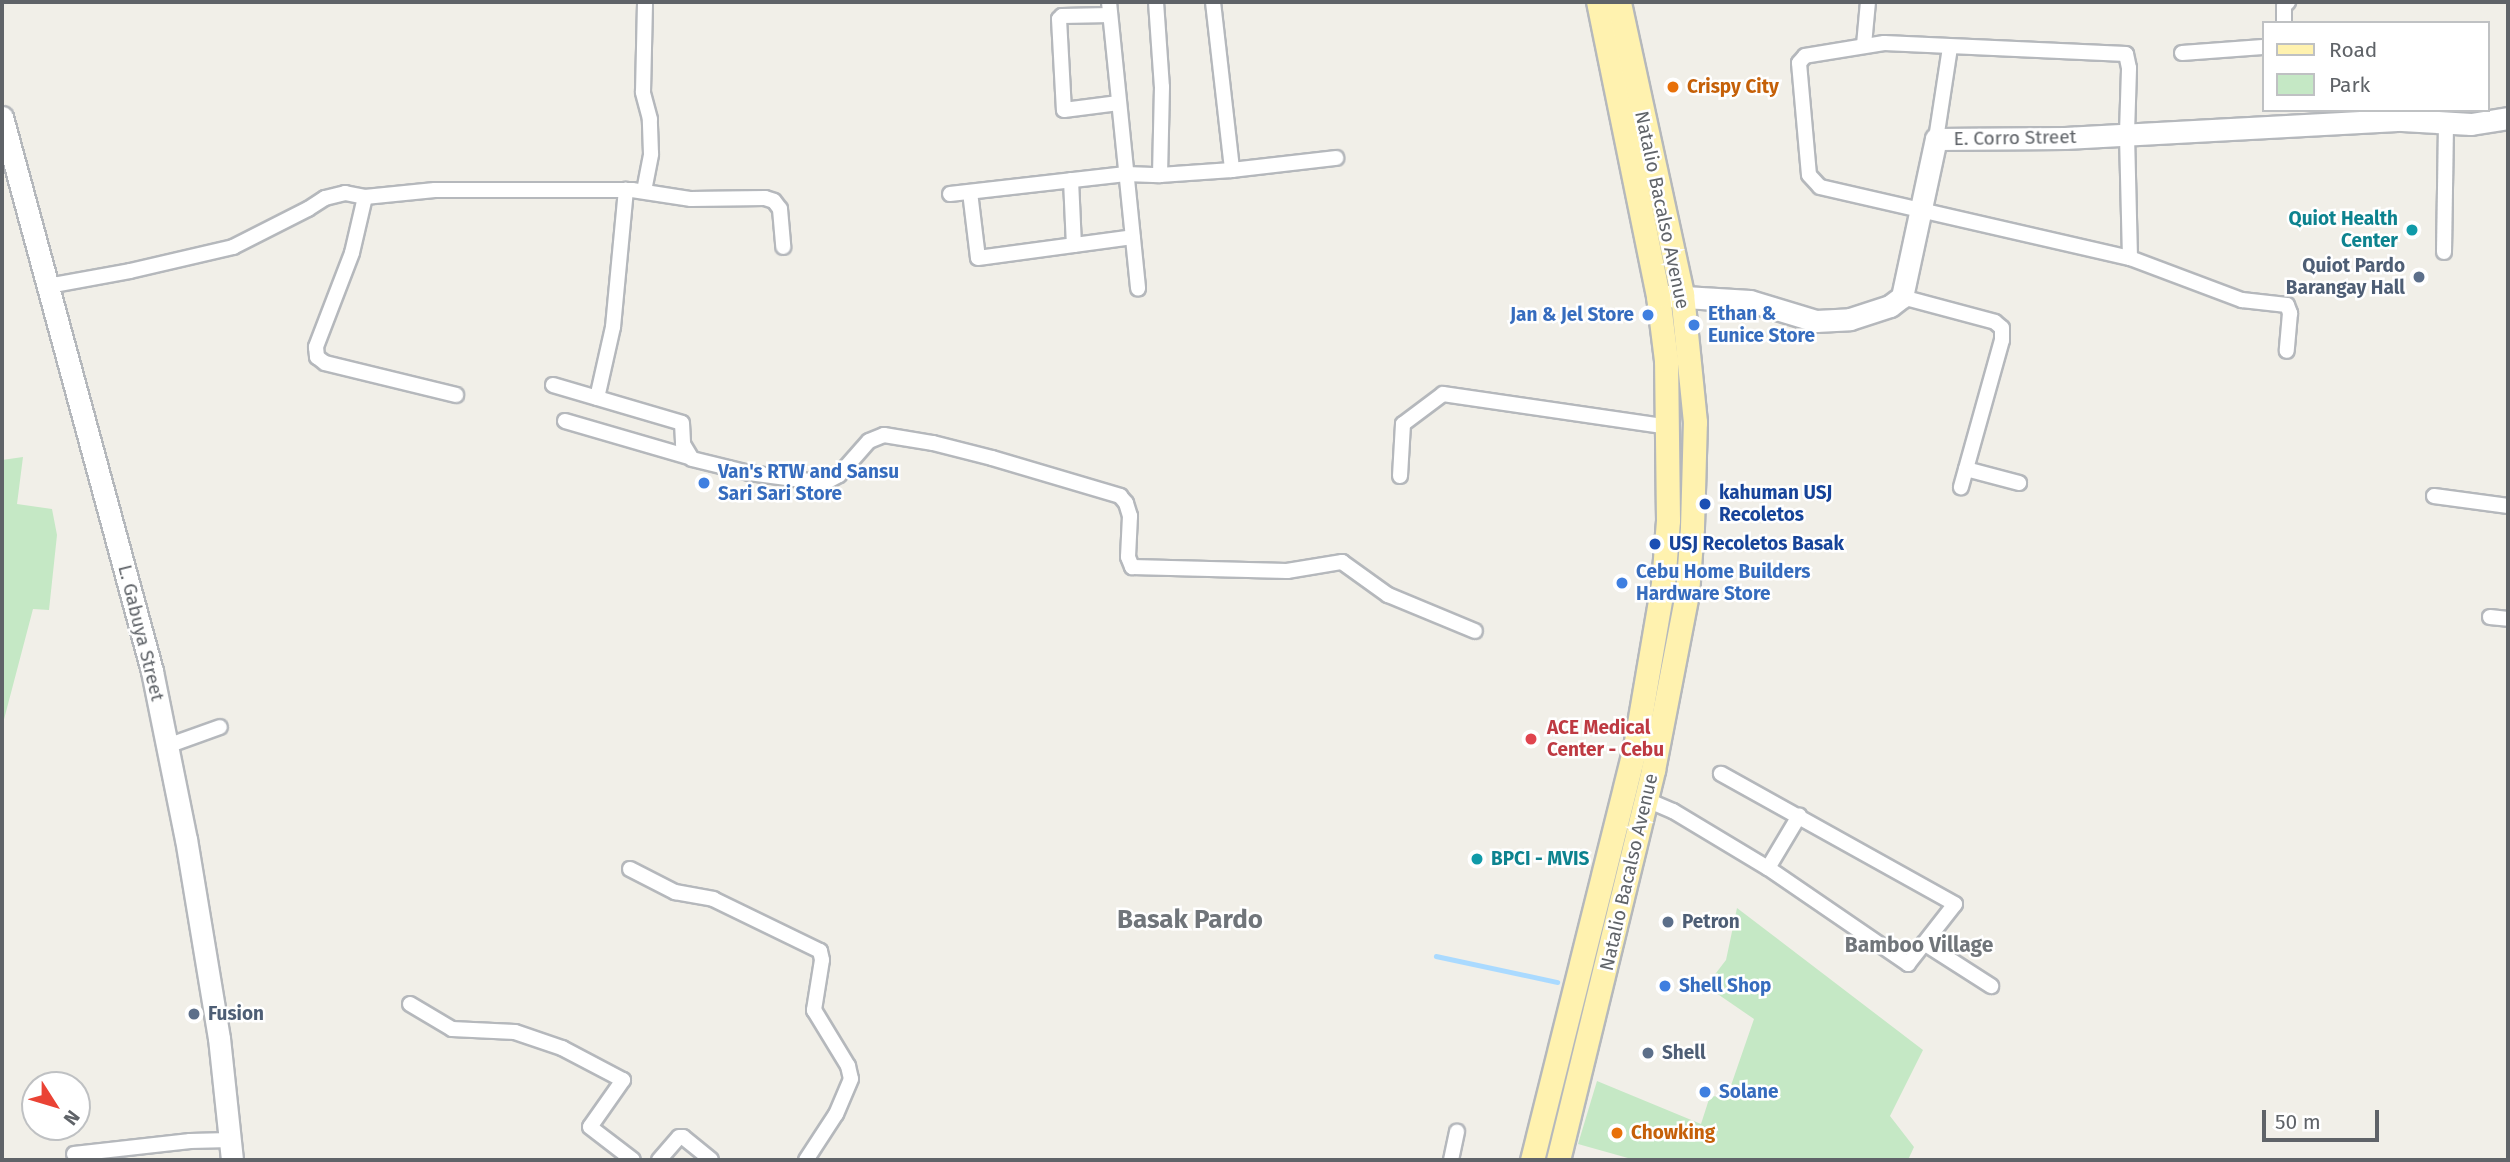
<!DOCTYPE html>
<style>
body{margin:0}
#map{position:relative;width:2510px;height:1162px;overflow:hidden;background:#f1efe8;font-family:"Fira Sans",sans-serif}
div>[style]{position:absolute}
.green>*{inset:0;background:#c5e8c5}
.stream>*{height:4.5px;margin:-2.25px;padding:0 2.25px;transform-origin:2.25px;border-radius:2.25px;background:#aadaff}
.roads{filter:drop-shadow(2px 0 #b5b8bc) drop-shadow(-2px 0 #b5b8bc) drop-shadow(0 2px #b5b8bc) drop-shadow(0 -2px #b5b8bc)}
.street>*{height:14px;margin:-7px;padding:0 7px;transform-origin:7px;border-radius:7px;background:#fff}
.secondary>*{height:21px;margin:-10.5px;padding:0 10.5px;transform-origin:10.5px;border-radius:10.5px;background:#fff}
.primary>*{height:23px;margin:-11.5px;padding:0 11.5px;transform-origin:11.5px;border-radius:11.5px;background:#fff2af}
.dots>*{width:19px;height:19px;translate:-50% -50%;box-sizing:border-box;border:4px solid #fff;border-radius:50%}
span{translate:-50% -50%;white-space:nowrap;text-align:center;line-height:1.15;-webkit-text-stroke:5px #fff;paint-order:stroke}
.food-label{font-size:19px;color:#c56008;font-weight:700}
.left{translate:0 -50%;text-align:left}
.street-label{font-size:19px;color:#5f6368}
.culture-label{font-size:19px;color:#0d838f;font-weight:700}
.right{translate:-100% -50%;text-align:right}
.service-label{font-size:19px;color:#4e5e75;font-weight:700}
.shop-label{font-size:19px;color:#366cbe;font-weight:700}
.transit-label{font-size:19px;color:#164399;font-weight:700}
.health-label{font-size:19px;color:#be3a42;font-weight:700}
.neighbourhood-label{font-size:21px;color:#70757a;font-weight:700}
.district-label{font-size:26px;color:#70757a;font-weight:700}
.frame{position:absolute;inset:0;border:4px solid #5f6368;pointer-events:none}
.legend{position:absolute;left:2262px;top:21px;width:228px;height:91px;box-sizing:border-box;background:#fff;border:2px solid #bfc1c3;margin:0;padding:9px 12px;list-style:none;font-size:21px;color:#5f6368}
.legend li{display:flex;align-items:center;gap:14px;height:35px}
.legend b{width:35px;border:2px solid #bfc1c3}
.north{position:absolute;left:21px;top:1071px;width:70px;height:70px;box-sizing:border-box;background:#fff;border:2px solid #bfc1c3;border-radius:50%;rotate:127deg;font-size:19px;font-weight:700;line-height:28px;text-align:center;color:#5f6368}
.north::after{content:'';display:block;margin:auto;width:24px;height:32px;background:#ea4335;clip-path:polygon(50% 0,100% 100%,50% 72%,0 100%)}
.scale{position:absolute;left:2262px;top:1110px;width:117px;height:32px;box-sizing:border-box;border:4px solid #5f6368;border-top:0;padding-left:9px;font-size:21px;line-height:24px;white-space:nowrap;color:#5f6368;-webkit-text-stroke:5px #fff;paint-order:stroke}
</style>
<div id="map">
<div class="green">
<div style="clip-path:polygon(23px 457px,17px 504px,52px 509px,57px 535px,49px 610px,33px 609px,2px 727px,2px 460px)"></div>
<div style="clip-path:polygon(1737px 908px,1923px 1050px,1890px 1116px,1914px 1147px,1908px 1160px,1635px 1160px,1578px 1144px,1597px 1081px,1701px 1124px,1710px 1096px,1727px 1097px,1754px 1019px,1706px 986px,1726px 960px)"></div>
</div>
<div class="stream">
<div style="left:1436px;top:956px;width:124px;rotate:12.1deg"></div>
</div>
<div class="roads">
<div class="street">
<div style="left:1109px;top:2px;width:288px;rotate:84.2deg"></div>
<div style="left:1156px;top:2px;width:85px;rotate:86deg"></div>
<div style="left:1162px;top:87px;width:88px;rotate:91.3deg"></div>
<div style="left:1213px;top:2px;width:169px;rotate:83.5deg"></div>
<div style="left:1110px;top:15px;width:48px;rotate:178.8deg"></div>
<div style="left:1062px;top:16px;width:4px;rotate:135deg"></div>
<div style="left:1059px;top:19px;width:91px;rotate:86.9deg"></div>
<div style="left:1064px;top:110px;width:55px;rotate:-7.3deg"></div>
<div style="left:2284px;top:23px;width:17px;rotate:-90deg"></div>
<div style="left:2284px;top:6px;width:6px;rotate:-45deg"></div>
<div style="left:1864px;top:45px;width:43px;rotate:-84.7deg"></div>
<div style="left:2182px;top:53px;width:81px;rotate:-4.2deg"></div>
<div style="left:1936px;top:139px;width:92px;rotate:-81.3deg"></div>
<div style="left:1071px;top:180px;width:65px;rotate:87.4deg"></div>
<div style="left:644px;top:191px;width:38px;rotate:-79deg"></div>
<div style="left:651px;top:154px;width:35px;rotate:-92deg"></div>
<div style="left:650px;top:119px;width:28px;rotate:-105deg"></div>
<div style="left:643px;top:92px;width:90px;rotate:-88.7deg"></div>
<div style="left:970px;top:192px;width:66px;rotate:83.1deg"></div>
<div style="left:978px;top:258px;width:156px;rotate:-7.7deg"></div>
<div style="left:950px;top:194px;width:177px;rotate:-6.5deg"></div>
<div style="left:1126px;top:174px;width:34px;rotate:2deg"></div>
<div style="left:1160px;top:175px;width:72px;rotate:-4deg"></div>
<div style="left:1232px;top:170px;width:105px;rotate:-6.6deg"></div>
<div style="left:365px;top:197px;width:57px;rotate:103.1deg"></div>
<div style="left:352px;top:253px;width:101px;rotate:111deg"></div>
<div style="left:316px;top:347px;width:10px;rotate:84deg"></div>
<div style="left:317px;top:357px;width:10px;rotate:37deg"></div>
<div style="left:325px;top:363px;width:135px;rotate:13.7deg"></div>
<div style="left:2444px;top:252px;width:130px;rotate:-89.1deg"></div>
<div style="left:2130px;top:258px;width:125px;rotate:-91.4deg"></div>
<div style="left:2127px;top:133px;width:65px;rotate:-88.2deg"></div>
<div style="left:2129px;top:68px;width:14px;rotate:-102deg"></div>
<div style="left:2126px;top:54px;width:242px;rotate:-177.4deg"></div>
<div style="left:1884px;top:43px;width:80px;rotate:170.7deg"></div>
<div style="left:1805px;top:56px;width:9px;rotate:131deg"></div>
<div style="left:1799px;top:63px;width:112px;rotate:84.9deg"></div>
<div style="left:1809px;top:175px;width:16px;rotate:47deg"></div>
<div style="left:1820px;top:187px;width:318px;rotate:12.9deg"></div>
<div style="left:2130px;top:258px;width:120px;rotate:20.6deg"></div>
<div style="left:2242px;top:300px;width:45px;rotate:6.3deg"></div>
<div style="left:2287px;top:305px;width:9px;rotate:69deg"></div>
<div style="left:2290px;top:313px;width:38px;rotate:95deg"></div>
<div style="left:48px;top:286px;width:83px;rotate:-10.4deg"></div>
<div style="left:130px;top:271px;width:106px;rotate:-13.1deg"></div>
<div style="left:233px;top:247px;width:84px;rotate:-26.9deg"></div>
<div style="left:308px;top:209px;width:20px;rotate:-33deg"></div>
<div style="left:325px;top:198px;width:21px;rotate:-14deg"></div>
<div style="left:345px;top:193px;width:20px;rotate:11deg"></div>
<div style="left:365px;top:197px;width:70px;rotate:-5.7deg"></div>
<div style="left:435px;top:190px;width:197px"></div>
<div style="left:632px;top:190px;width:60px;rotate:8.7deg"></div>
<div style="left:691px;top:199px;width:74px;rotate:-0.8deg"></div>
<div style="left:765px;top:198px;width:9px;rotate:18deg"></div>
<div style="left:774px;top:201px;width:10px;rotate:53deg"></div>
<div style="left:780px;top:209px;width:38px;rotate:85deg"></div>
<div style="left:1902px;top:297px;width:96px;rotate:15deg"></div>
<div style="left:1995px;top:322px;width:9px;rotate:41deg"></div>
<div style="left:2002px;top:328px;width:12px;rotate:90deg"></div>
<div style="left:2002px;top:340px;width:153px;rotate:105.6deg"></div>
<div style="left:553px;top:385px;width:134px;rotate:16.4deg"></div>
<div style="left:682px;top:423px;width:21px;rotate:87deg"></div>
<div style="left:683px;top:444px;width:17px;rotate:59deg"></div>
<div style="left:692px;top:459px;width:59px;rotate:13.8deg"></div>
<div style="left:749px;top:473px;width:76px;rotate:7.6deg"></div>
<div style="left:824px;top:483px;width:17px;rotate:-28deg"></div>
<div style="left:839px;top:475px;width:45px;rotate:-48.6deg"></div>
<div style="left:869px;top:441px;width:16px;rotate:-22deg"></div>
<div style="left:884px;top:435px;width:50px;rotate:9.3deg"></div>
<div style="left:933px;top:443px;width:61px;rotate:14.3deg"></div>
<div style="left:992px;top:458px;width:134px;rotate:16.5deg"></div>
<div style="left:1120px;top:496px;width:9px;rotate:49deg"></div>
<div style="left:1126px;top:503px;width:14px;rotate:73deg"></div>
<div style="left:1130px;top:516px;width:41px;rotate:92.8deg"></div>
<div style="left:1128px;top:557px;width:11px;rotate:68deg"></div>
<div style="left:1132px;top:567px;width:155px;rotate:1.5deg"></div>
<div style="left:1287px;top:571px;width:56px;rotate:-9.3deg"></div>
<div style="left:1342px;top:562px;width:57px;rotate:35.7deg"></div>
<div style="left:1388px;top:595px;width:94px;rotate:22.5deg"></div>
<div style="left:597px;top:398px;width:73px;rotate:-77.3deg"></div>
<div style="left:613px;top:327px;width:138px;rotate:-84.6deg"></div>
<div style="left:565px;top:421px;width:129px;rotate:16.2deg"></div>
<div style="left:1966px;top:469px;width:55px;rotate:14.8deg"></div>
<div style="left:1400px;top:476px;width:52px;rotate:-86.7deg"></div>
<div style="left:1403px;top:424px;width:50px;rotate:-36.9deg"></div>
<div style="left:1443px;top:394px;width:227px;rotate:8.3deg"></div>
<div style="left:2434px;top:496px;width:75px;rotate:7.7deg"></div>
<div style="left:2490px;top:617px;width:18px;rotate:6deg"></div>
<div style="left:167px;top:746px;width:56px;rotate:-19.7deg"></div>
<div style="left:1647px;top:800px;width:28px;rotate:23deg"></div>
<div style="left:1673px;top:811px;width:111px;rotate:31deg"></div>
<div style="left:1768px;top:868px;width:170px;rotate:34.4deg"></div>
<div style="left:1908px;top:964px;width:76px;rotate:-51.9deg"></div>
<div style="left:1955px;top:904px;width:268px;rotate:-150.9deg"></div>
<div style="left:1768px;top:868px;width:61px;rotate:-59.2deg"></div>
<div style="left:630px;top:869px;width:51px;rotate:27.1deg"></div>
<div style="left:675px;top:892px;width:39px;rotate:10deg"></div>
<div style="left:713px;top:899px;width:119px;rotate:25.9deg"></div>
<div style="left:820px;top:951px;width:9px;rotate:77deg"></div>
<div style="left:822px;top:960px;width:51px;rotate:99.1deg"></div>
<div style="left:814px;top:1010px;width:66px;rotate:58.7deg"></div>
<div style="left:848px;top:1066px;width:13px;rotate:77deg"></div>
<div style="left:851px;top:1079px;width:38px;rotate:113deg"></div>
<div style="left:836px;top:1114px;width:55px;rotate:123.1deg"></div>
<div style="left:1924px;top:943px;width:80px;rotate:32.7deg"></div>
<div style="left:410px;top:1004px;width:49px;rotate:30.8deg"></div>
<div style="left:452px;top:1029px;width:63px;rotate:2.7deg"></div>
<div style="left:515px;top:1032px;width:50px;rotate:18.8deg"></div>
<div style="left:562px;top:1048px;width:69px;rotate:27.7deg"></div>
<div style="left:623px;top:1080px;width:57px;rotate:125.1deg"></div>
<div style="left:590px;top:1127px;width:54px;rotate:37.5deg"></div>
<div style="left:74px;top:1154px;width:117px;rotate:-6.4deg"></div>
<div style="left:190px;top:1141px;width:40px;rotate:-1.4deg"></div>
<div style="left:659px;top:1160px;width:30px;rotate:-49deg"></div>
<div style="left:679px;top:1137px;width:4px"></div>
<div style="left:683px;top:1137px;width:36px;rotate:39deg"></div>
<div style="left:1451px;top:1160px;width:29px;rotate:-78deg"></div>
</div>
<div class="secondary">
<div style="left:2px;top:117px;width:574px;rotate:74.85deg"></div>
<div style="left:152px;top:671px;width:171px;rotate:78.6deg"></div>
<div style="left:186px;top:839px;width:202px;rotate:80.6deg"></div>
<div style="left:219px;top:1038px;width:123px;rotate:83.9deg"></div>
<div style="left:1668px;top:296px;width:82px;rotate:3.5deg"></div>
<div style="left:1750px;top:301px;width:69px;rotate:16.9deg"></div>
<div style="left:1816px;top:321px;width:34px;rotate:-3deg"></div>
<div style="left:1850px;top:319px;width:42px;rotate:-18deg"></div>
<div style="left:1890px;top:306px;width:15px;rotate:-37deg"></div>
<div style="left:1902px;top:297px;width:162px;rotate:-77.9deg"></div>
<div style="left:1936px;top:139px;width:129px;rotate:-0.4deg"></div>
<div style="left:2065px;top:138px;width:337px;rotate:-3.1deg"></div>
<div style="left:2402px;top:120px;width:69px;rotate:3.3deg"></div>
<div style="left:2471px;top:124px;width:37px;rotate:-9deg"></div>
</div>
<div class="primary">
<div style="left:1532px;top:1160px;width:426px;rotate:-76deg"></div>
<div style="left:1635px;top:747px;width:165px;rotate:-80.3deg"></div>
<div style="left:1663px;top:584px;width:64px;rotate:-85.5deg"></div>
<div style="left:1668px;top:520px;width:160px;rotate:-90.7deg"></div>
<div style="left:1666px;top:360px;width:64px;rotate:-97.1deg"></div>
<div style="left:1658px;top:296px;width:300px;rotate:-101.5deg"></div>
<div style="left:1558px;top:1160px;width:401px;rotate:-76.3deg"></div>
<div style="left:1653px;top:770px;width:179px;rotate:-79.1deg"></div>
<div style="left:1687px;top:594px;width:67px;rotate:-85.7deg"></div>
<div style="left:1692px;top:527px;width:105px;rotate:-88.4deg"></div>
<div style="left:1695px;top:422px;width:129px;rotate:-95.8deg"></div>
<div style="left:1682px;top:294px;width:299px;rotate:-102.2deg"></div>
</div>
</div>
<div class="dots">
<div style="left:1673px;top:87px;background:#e8710a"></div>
<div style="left:2412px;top:230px;background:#0f9aa8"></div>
<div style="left:2419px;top:277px;background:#5c6f8a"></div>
<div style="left:1648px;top:315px;background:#3f7fe0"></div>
<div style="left:1694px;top:325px;background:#3f7fe0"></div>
<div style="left:704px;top:483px;background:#3f7fe0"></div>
<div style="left:1705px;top:504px;background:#1a4fb4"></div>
<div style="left:1655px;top:544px;background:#1a4fb4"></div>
<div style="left:1622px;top:583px;background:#3f7fe0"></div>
<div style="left:1531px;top:739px;background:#e0444e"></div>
<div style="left:1477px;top:859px;background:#0f9aa8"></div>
<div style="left:1668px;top:922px;background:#5c6f8a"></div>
<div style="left:1665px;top:986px;background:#3f7fe0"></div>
<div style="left:194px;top:1014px;background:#5c6f8a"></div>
<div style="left:1648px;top:1053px;background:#5c6f8a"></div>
<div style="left:1705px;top:1092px;background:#3f7fe0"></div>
<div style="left:1617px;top:1133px;background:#e8710a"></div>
</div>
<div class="food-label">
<span class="left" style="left:1687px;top:87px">Crispy City</span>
<span class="left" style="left:1631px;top:1133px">Chowking</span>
</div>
<div class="street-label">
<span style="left:2015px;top:138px;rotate:-1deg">E. Corro Street</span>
<span style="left:1662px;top:210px;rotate:78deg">Natalio Bacalso Avenue</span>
<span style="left:141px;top:633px;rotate:76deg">L. Gabuya Street</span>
<span style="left:1629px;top:872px;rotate:-77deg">Natalio Bacalso Avenue</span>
</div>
<div class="culture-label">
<span class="right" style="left:2398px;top:230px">Quiot Health<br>Center</span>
<span class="left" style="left:1491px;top:859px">BPCI - MVIS</span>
</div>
<div class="service-label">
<span class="right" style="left:2405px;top:277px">Quiot Pardo<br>Barangay Hall</span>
<span class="left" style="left:1682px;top:922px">Petron</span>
<span class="left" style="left:208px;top:1014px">Fusion</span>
<span class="left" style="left:1662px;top:1053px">Shell</span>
</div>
<div class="shop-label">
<span class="left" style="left:1708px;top:325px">Ethan &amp;<br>Eunice Store</span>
<span class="right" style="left:1634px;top:315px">Jan &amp; Jel Store</span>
<span class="left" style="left:718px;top:483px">Van's RTW and Sansu<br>Sari Sari Store</span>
<span class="left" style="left:1636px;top:583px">Cebu Home Builders<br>Hardware Store</span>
<span class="left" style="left:1679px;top:986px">Shell Shop</span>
<span class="left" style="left:1719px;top:1092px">Solane</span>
</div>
<div class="transit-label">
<span class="left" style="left:1719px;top:504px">kahuman USJ<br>Recoletos</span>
<span class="left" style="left:1669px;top:544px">USJ Recoletos Basak</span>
</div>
<div class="health-label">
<span class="left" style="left:1547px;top:739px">ACE Medical<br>Center - Cebu</span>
</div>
<div class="neighbourhood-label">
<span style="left:1919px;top:945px">Bamboo Village</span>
</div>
<div class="district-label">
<span style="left:1190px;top:920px">Basak Pardo</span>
</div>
<div class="frame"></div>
<ul class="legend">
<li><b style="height:9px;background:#fff2af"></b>Road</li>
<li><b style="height:19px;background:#c5e8c5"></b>Park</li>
</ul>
<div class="north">N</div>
<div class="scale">50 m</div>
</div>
